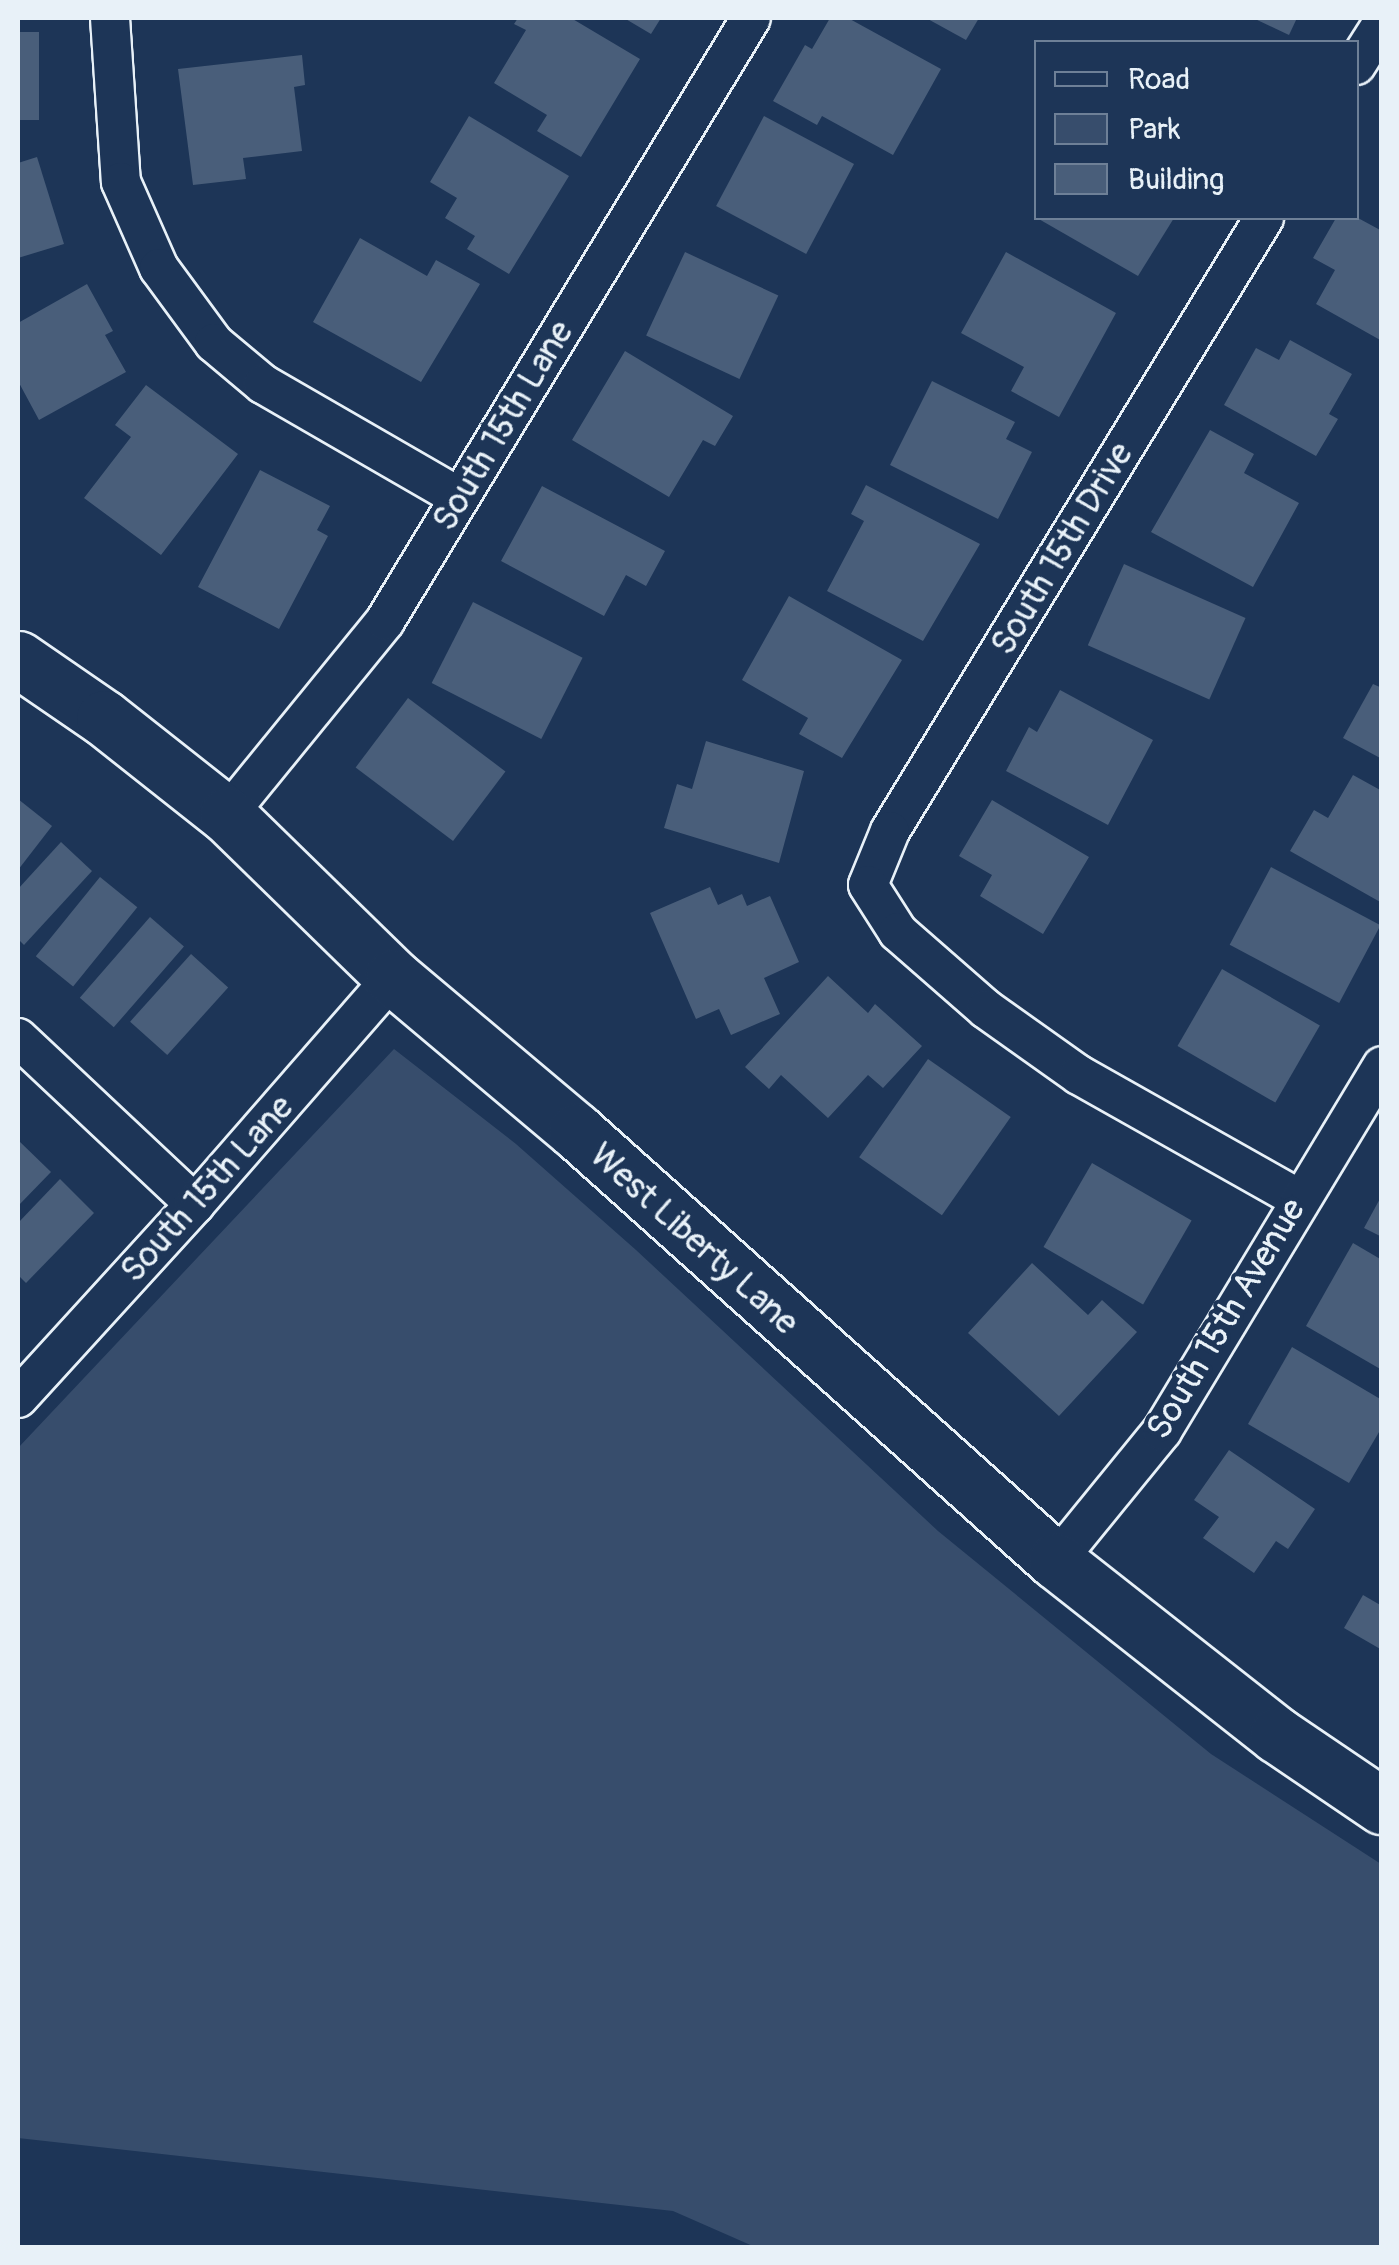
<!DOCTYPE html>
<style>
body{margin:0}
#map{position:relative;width:1399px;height:2265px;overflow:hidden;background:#1d3557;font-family:Pangolin,sans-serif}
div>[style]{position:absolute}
.green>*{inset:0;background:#374d6c}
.building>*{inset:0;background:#495e7a;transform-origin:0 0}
.roads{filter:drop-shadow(2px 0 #e8f1f8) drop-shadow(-2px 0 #e8f1f8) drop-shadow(0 2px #e8f1f8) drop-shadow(0 -2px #e8f1f8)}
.street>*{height:38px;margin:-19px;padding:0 19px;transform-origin:19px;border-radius:19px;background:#1d3557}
.secondary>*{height:55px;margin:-27.5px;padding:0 27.5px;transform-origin:27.5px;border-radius:27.5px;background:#1d3557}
span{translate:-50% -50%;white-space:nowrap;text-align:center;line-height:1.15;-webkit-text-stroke:8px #1d3557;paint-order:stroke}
.street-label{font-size:35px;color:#e8f1f8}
.frame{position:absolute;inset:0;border:20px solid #e8f1f8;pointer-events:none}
.legend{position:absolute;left:1034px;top:40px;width:325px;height:180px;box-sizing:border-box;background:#1d3557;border:2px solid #6e8097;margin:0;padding:12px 18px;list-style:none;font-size:30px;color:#e8f1f8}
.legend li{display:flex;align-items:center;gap:20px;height:50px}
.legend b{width:50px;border:2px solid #6e8097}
</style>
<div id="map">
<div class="green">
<div style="clip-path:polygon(394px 1049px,516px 1144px,636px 1250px,938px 1531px,1211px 1754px,1381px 1864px,1381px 2247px,755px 2247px,673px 2211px,18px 2138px,18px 1448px)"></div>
</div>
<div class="building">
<div style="clip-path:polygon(518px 18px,571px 18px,640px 59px,581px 157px,537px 131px,547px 115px,494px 83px,526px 30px,514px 24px)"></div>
<div style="clip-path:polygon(624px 18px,661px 18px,651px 34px)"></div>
<div style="clip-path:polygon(830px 18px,848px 18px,941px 69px,893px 155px,822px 116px,817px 125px,773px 101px,805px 45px,812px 49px)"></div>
<div style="clip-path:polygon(926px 18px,979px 18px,966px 40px)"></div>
<div style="clip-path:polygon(1253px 18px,1297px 18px,1289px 35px)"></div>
<div style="left:18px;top:32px;width:21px;height:88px"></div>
<div style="clip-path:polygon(302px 55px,305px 85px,294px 87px,302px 151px,243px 158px,246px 179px,193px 185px,178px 69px)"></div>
<div style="clip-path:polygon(469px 116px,569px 176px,509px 274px,467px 249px,475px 236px,445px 218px,457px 198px,430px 182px)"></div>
<div style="left:764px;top:116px;width:102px;height:102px;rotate:28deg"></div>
<div style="clip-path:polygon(37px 157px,64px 244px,18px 258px,18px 163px)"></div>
<div style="clip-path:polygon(1037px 218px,1174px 218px,1138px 276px)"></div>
<div style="clip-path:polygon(1336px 218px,1358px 218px,1382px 231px,1382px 341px,1316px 304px,1335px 270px,1313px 258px)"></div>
<div style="clip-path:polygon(360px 238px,427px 276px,436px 260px,480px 284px,421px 382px,313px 322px)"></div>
<div style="left:685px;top:252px;width:103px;height:92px;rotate:25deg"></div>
<div style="clip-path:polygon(1006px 252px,1116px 313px,1059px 417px,1011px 391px,1024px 367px,961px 333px)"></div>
<div style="clip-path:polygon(87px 284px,113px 331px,105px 335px,126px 372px,39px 420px,18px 381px,18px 323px)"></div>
<div style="clip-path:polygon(1290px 340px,1352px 374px,1329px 414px,1338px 419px,1316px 456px,1224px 405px,1256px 348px,1279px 360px)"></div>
<div style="clip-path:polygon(625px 351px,733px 416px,715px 446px,703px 440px,669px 497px,572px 440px)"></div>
<div style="clip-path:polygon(932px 381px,1015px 422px,1006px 439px,1032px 452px,998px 519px,890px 465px)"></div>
<div style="clip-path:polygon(146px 385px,238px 454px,161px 555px,84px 498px,131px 437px,115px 425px)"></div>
<div style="clip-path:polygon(1210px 430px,1254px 454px,1244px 473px,1299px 503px,1253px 587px,1151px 532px)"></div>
<div style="clip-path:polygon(260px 470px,330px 506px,317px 530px,328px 536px,279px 629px,198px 587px)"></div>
<div style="clip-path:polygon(866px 485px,980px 544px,923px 641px,827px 591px,864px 521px,851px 514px)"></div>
<div style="clip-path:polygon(542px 486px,665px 551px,646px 586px,626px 575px,604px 616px,501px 561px)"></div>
<div style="left:1124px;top:564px;width:133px;height:89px;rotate:24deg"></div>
<div style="clip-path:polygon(789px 596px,902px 660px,842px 758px,799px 734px,808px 718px,742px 680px)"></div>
<div style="left:473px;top:602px;width:123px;height:91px;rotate:27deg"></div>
<div style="clip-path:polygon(1373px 684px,1382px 688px,1382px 759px,1343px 738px)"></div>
<div style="clip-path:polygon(1060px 690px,1153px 740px,1108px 825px,1006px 771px,1029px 727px,1037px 732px)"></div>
<div style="left:408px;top:698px;width:122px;height:87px;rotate:37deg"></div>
<div style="clip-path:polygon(706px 741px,804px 771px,779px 863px,664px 828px,677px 784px,692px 789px)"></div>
<div style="clip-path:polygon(1353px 775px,1382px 791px,1382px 903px,1290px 851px,1314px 810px,1328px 818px)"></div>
<div style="clip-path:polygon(18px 799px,52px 826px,18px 870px)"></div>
<div style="clip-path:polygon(992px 800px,1089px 857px,1043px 934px,980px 896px,992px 875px,959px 856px)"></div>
<div style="clip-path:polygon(61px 842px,92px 871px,24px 945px,18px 939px,18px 889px)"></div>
<div style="left:1271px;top:867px;width:124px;height:88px;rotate:28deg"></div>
<div style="left:100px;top:877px;width:48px;height:102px;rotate:39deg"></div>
<div style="clip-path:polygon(710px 887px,718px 905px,742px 894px,747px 906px,770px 896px,799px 962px,764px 978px,780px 1014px,731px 1035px,719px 1009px,696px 1019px,650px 913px)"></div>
<div style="left:150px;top:917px;width:45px;height:107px;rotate:41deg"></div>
<div style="left:191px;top:954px;width:50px;height:91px;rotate:42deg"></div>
<div style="left:1222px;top:969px;width:113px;height:89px;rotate:30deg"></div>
<div style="clip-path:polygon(828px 976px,868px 1013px,875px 1004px,922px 1046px,883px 1088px,868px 1075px,828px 1118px,781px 1075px,769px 1089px,745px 1067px)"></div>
<div style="left:928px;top:1059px;width:101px;height:120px;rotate:35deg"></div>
<div style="clip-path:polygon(18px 1140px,51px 1172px,18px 1206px)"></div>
<div style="left:1092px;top:1163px;width:115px;height:97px;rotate:30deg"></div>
<div style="clip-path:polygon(60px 1179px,94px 1213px,26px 1283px,18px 1275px,18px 1223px)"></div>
<div style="clip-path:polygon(1382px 1195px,1382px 1237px,1364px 1228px)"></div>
<div style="clip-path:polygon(1353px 1243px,1382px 1260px,1382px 1370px,1306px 1326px)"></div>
<div style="clip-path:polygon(1032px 1263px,1088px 1315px,1102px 1300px,1137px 1332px,1059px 1416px,968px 1333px)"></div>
<div style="clip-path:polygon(1292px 1347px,1382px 1400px,1382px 1427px,1349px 1483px,1248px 1424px)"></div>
<div style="clip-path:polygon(1229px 1450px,1315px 1509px,1288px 1549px,1276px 1541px,1254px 1573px,1203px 1538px,1219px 1517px,1194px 1500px)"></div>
<div style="clip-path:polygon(1363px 1595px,1382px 1606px,1382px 1650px,1344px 1628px)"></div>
</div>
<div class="roads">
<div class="street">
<div style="left:110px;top:18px;width:164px;rotate:86.2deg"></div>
<div style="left:121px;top:182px;width:94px;rotate:66.2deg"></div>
<div style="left:159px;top:268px;width:93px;rotate:53.7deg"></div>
<div style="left:214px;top:343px;width:64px;rotate:39.9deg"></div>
<div style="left:263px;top:384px;width:226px;rotate:30deg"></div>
<div style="left:1356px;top:65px;width:49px;rotate:-57.6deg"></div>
<div style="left:1264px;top:218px;width:718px;rotate:121.39deg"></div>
<div style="left:890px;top:831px;width:58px;rotate:112.2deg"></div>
<div style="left:868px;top:885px;width:56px;rotate:57.4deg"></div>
<div style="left:898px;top:932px;width:117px;rotate:41.2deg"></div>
<div style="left:986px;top:1009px;width:114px;rotate:35.4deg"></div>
<div style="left:1079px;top:1075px;width:253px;rotate:29.4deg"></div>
<div style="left:227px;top:815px;width:250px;rotate:-50.8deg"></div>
<div style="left:385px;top:621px;width:705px;rotate:-58.74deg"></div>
<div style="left:18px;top:1038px;width:243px;rotate:43.2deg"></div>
<div style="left:18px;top:1398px;width:263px;rotate:-47.6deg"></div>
<div style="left:195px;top:1204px;width:301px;rotate:-48.9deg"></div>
<div style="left:1056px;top:1561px;width:168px;rotate:-50.8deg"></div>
<div style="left:1162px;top:1431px;width:426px;rotate:-58.9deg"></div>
</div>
<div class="secondary">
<div style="left:18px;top:659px;width:104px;rotate:34.5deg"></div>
<div style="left:104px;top:718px;width:157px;rotate:38.3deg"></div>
<div style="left:227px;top:815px;width:232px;rotate:44.3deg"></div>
<div style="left:393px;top:977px;width:239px;rotate:40.1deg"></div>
<div style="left:576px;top:1131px;width:644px;rotate:41.86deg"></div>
<div style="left:1056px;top:1561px;width:281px;rotate:38.2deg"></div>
<div style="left:1277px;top:1735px;width:127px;rotate:34.1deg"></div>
</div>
</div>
<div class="street-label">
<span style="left:503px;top:426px;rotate:-59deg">South 15th Lane</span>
<span style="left:1062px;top:549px;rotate:-59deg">South 15th Drive</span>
<span style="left:207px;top:1189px;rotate:-48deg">South 15th Lane</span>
<span style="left:694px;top:1239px;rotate:42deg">West Liberty Lane</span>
<span style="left:1226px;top:1319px;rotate:-59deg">South 15th Avenue</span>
</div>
<div class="frame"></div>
<ul class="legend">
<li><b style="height:12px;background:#1d3557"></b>Road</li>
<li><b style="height:28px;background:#374d6c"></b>Park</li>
<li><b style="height:28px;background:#495e7a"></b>Building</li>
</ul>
</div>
